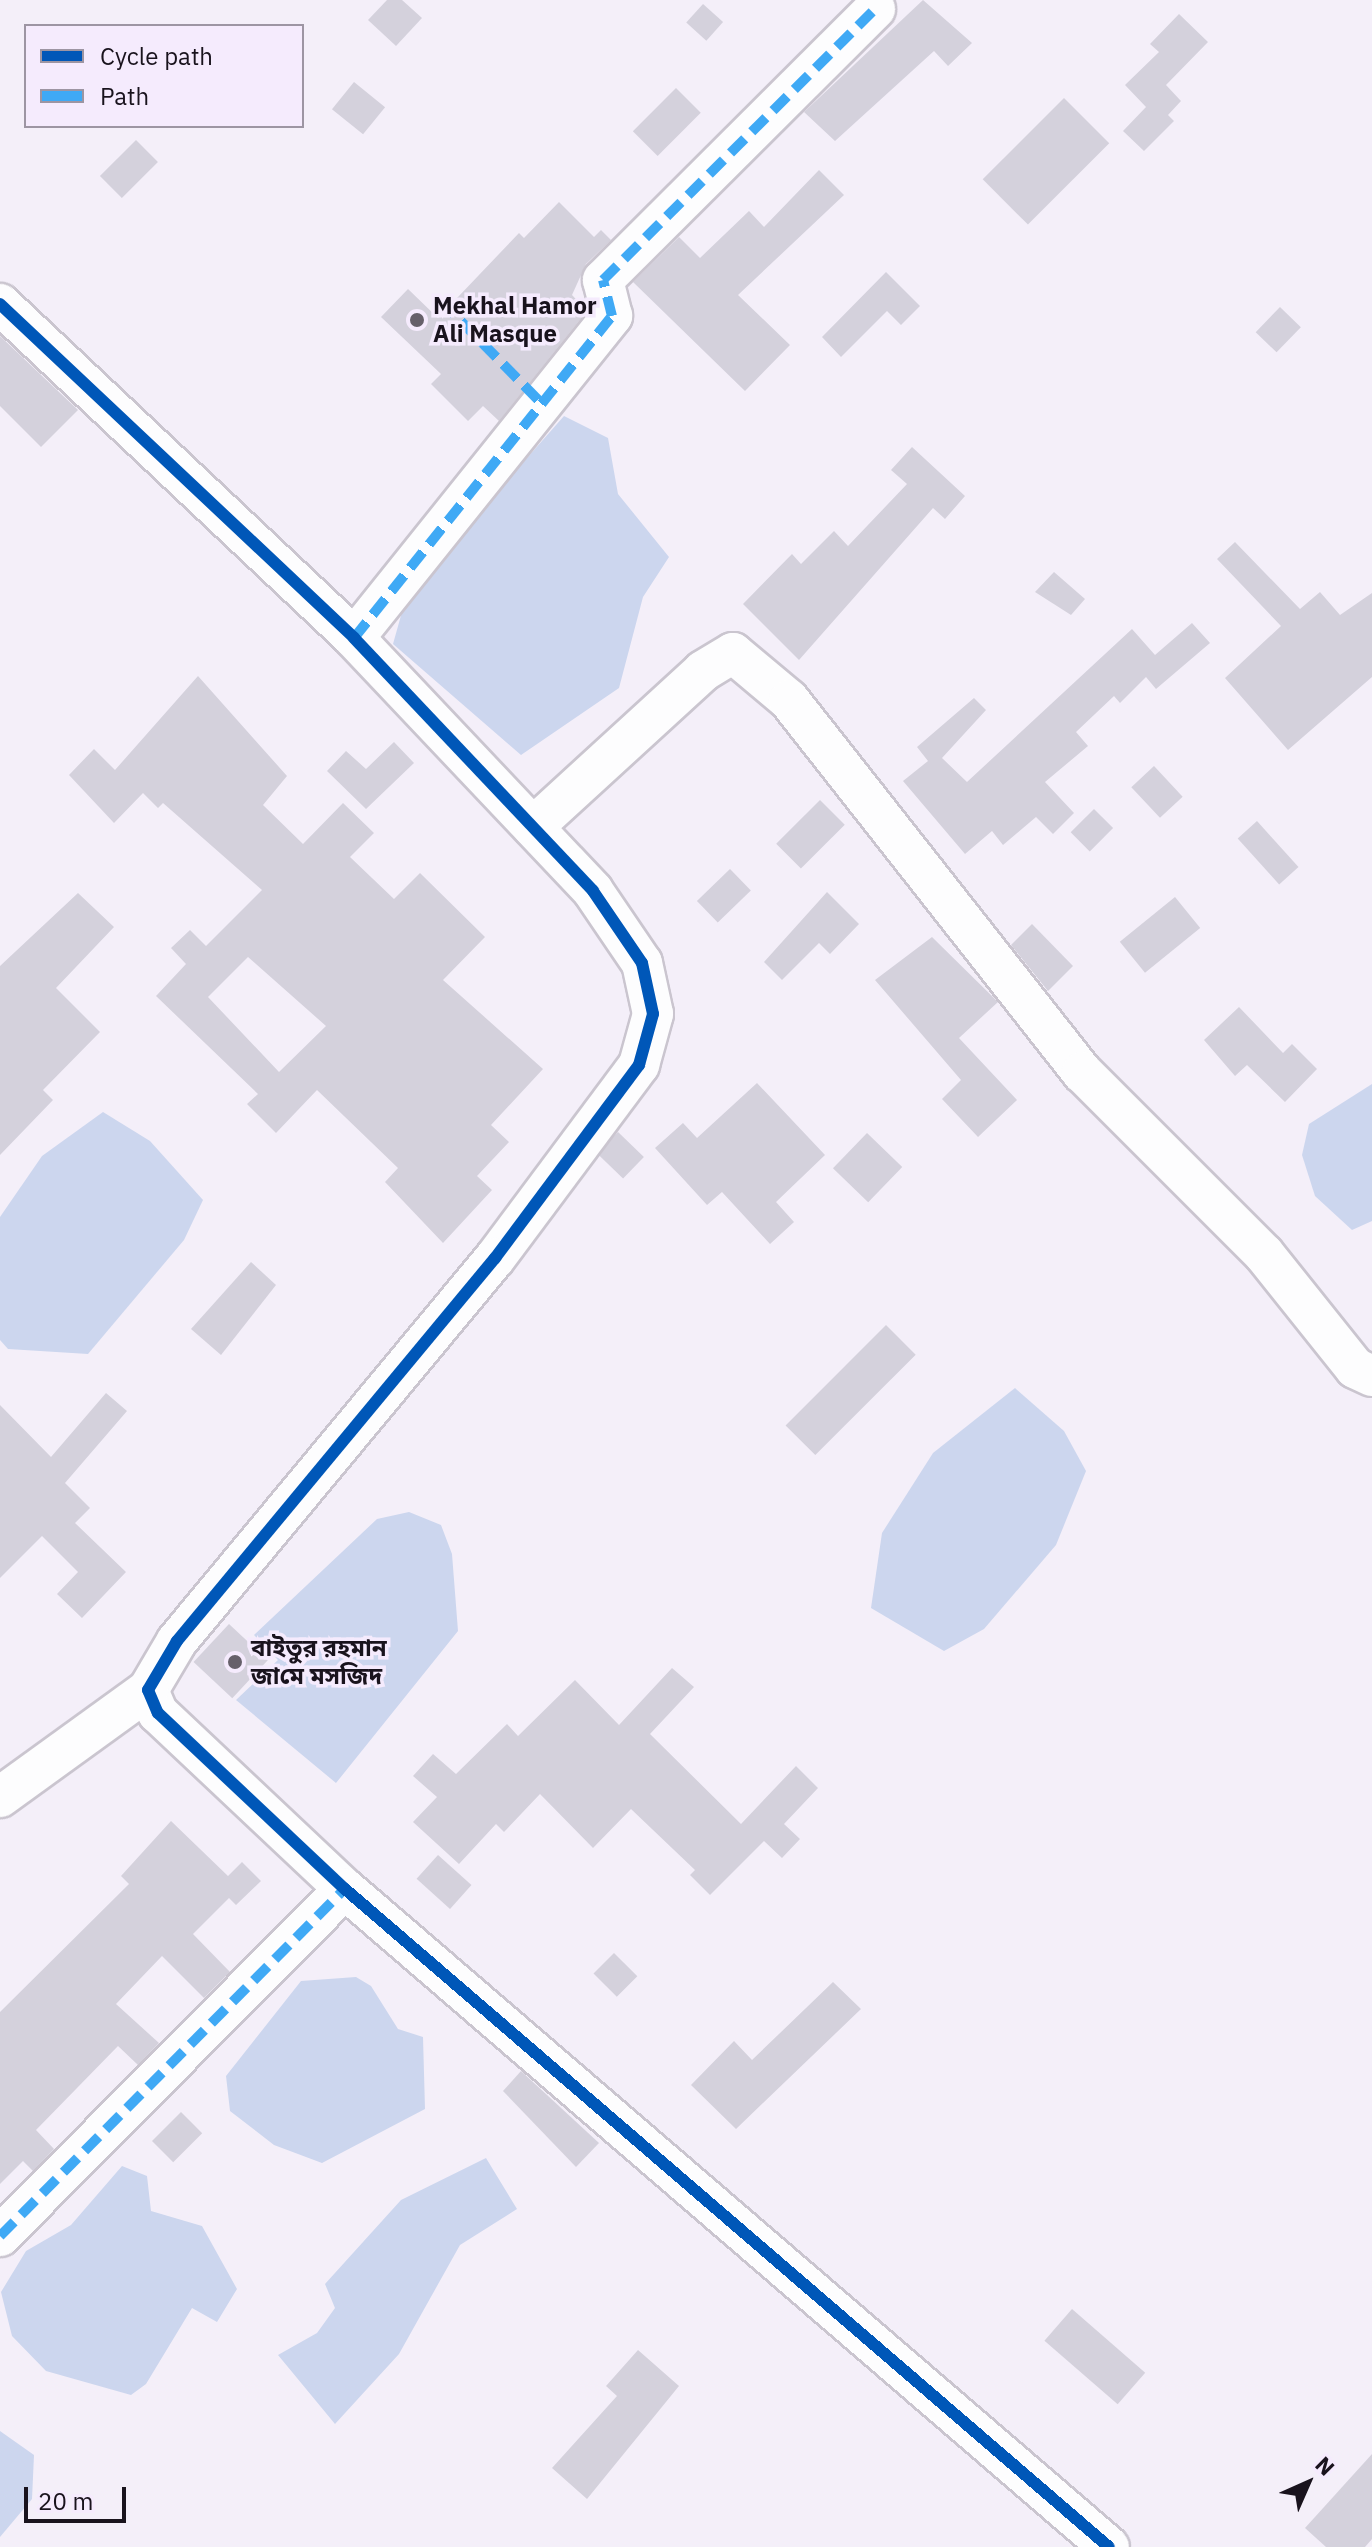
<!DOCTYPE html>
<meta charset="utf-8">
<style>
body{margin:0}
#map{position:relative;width:1372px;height:2547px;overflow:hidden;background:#f4eff9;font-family:"IBM Plex Sans","Noto Sans Bengali",sans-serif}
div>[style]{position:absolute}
.water>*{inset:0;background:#ccd6ee}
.building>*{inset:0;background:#d4d1dc;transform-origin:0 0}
.roads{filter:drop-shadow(2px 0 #cac5cf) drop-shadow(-2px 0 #cac5cf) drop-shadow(0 2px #cac5cf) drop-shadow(0 -2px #cac5cf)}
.minor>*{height:40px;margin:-20px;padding:0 20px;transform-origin:20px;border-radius:20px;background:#fdfdfe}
.quiet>*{height:10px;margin-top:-5px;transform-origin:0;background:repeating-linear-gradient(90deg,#3fa9f5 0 20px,transparent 0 30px)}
.cycleway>*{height:12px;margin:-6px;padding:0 6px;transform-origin:6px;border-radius:6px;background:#0057b8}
.dots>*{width:22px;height:22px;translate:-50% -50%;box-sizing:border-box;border:4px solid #f5ebfd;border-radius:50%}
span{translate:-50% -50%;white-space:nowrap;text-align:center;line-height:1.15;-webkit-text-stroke:7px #f5ebfd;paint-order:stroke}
.poi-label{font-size:24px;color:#19131d;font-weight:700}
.left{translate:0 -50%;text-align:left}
.legend{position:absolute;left:24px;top:24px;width:280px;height:104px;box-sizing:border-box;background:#f5ebfd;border:2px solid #9d95a3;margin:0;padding:10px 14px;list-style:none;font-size:24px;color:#19131d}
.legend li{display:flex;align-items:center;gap:16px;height:40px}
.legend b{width:40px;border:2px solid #9d95a3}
.north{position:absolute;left:1268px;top:2443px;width:80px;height:80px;-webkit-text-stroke:6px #f5ebfd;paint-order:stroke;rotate:45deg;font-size:22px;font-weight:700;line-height:32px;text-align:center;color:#19131d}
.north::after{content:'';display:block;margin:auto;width:28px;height:36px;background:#19131d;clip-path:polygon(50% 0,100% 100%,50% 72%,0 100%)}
.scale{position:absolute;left:24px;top:2487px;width:102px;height:36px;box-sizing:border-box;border:4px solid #19131d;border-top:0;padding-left:10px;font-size:24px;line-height:28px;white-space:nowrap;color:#19131d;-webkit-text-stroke:6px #f5ebfd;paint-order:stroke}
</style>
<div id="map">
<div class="water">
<div style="clip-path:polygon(564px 416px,608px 438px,618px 494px,669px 557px,643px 597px,619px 688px,521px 755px,393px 644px,407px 594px)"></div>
<div style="clip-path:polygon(1372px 1084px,1372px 1221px,1352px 1230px,1315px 1196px,1302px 1155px,1309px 1124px)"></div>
<div style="clip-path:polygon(103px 1112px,150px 1141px,203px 1200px,184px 1240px,88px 1354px,8px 1349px,0 1340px,0 1217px,42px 1156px)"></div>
<div style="clip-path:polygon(1015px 1388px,1064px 1431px,1086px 1471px,1056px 1545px,984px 1629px,944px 1651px,871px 1608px,882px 1533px,933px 1453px)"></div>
<div style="clip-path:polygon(409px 1512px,441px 1525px,452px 1554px,458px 1631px,336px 1783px,236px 1700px,278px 1660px,254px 1635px,377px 1519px)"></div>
<div style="clip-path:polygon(356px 1977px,371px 1986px,398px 2029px,423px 2037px,425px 2109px,322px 2163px,274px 2145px,230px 2111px,226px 2076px,301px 1981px)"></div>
<div style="clip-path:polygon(486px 2158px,517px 2209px,460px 2245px,399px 2354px,335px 2424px,278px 2355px,317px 2333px,335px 2308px,325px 2284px,401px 2200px)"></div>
<div style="clip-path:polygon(122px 2166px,147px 2176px,151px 2211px,202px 2226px,237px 2289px,217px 2322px,192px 2308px,146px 2384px,131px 2395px,46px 2371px,12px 2336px,1px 2292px,26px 2251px,71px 2225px)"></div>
<div style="clip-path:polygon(0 2431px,34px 2455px,32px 2499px,0 2537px)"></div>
</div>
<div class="building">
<div style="clip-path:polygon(387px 0,402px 0,422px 18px,396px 46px,368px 20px)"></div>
<div style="clip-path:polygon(923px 0,972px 43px,948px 66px,934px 51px,835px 141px,804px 112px)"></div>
<div style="left:703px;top:4px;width:27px;height:25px;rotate:42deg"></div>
<div style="clip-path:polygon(1179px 14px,1208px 42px,1166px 85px,1181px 101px,1168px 115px,1174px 121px,1144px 151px,1123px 131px,1146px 107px,1125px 85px,1159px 52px,1150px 44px)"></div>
<div style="left:354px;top:82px;width:40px;height:35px;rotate:39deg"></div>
<div style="left:676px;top:88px;width:35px;height:61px;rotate:45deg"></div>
<div style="left:1064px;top:98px;width:64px;height:115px;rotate:45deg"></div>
<div style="left:136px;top:140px;width:31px;height:51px;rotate:45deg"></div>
<div style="clip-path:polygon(819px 170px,844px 195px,738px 295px,790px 345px,745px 391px,633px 282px,679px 237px,700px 258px,749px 211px,764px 227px)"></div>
<div style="clip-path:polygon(559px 202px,594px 237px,601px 230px,611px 240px,586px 264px,572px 295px,587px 311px,499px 421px,483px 406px,468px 421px,431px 384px,441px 374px,381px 317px,408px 289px,438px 318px,519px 233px,524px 238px)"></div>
<div style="clip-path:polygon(886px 272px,920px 306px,901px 325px,887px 311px,841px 357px,822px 337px)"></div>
<div style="left:1280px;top:307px;width:29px;height:35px;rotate:44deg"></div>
<div style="clip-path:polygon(0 336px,78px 410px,41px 447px,0 406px)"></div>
<div style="clip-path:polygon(912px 447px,965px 496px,945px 519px,933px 508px,799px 660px,743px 604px,792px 554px,801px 564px,834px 531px,848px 546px,907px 484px,891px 470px)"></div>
<div style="clip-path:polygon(1235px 542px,1300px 609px,1320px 592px,1340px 615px,1372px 593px,1372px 677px,1288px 750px,1225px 678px,1281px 626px,1217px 559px)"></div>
<div style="clip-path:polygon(1054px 572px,1085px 599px,1071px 615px,1035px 592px)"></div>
<div style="clip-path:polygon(1192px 623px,1210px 643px,1156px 689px,1146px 677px,1120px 703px,1114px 696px,1076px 732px,1088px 746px,1045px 782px,1074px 813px,1053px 834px,1036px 817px,1003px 845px,992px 831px,965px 854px,903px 781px,928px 761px,917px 747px,974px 698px,986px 710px,942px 758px,967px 782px,1132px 629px,1155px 655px)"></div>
<div style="clip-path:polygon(evenodd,198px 676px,287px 776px,263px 805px,303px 844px,343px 803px,374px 833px,350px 857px,394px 899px,420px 873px,485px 937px,443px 980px,543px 1069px,491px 1125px,509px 1142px,477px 1176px,492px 1190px,443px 1243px,385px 1182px,398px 1168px,317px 1090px,276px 1133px,247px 1104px,258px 1094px,156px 996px,186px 964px,171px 948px,190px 930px,206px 946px,262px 890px,163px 803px,158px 808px,143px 793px,114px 823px,69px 775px,94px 749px,115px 770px,198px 676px,248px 957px,326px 1026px,279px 1072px,208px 997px,248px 957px)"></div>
<div style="clip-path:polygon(394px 742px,414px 763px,366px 809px,327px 771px,346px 751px,366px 769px)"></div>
<div style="left:1154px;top:766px;width:42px;height:31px;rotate:47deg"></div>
<div style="left:820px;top:800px;width:35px;height:62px;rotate:45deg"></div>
<div style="left:1094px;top:809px;width:27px;height:33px;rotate:45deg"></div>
<div style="left:1257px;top:821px;width:62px;height:26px;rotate:48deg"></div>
<div style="left:730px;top:869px;width:30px;height:46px;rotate:46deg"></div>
<div style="clip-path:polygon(827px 892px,859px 924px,830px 954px,819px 943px,782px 980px,764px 962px)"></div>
<div style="clip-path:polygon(78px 893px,114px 927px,56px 988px,100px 1032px,43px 1090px,53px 1100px,0 1155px,0 966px)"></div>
<div style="left:1175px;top:897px;width:40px;height:71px;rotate:51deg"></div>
<div style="clip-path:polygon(1032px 924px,1073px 966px,1048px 991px,1011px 945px)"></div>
<div style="clip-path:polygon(932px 937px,998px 1002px,959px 1038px,1017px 1100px,978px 1137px,942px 1099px,961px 1080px,875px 980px)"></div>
<div style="clip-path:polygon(1239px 1007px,1283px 1053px,1292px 1044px,1317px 1069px,1285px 1102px,1247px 1065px,1235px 1076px,1204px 1040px)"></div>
<div style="clip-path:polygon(757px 1083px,825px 1155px,776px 1202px,794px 1222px,770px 1244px,722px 1192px,707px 1205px,655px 1148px,683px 1123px,697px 1138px)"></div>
<div style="left:618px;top:1132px;width:36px;height:30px;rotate:44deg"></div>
<div style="left:867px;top:1133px;width:49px;height:49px;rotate:44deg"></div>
<div style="clip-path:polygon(251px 1262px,276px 1285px,221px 1355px,191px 1329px)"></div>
<div style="left:886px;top:1325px;width:42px;height:142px;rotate:45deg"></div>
<div style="clip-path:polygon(106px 1393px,127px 1411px,65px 1483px,90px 1508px,75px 1523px,126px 1572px,82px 1618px,57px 1594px,78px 1572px,42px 1536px,0 1578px,0 1405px,51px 1457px)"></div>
<div style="left:229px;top:1624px;width:53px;height:52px;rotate:43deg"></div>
<div style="clip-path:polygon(672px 1668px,694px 1687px,650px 1734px,741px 1824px,796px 1766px,818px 1788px,784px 1824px,800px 1839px,782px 1858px,764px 1841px,710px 1895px,690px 1875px,695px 1870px,631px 1809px,593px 1848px,540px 1794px,504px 1832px,496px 1824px,459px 1864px,413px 1822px,437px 1797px,413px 1776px,433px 1754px,456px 1774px,507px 1724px,518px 1736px,575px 1680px,619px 1725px)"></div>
<div style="clip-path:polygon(171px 1821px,228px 1876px,242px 1862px,261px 1881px,236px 1905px,229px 1898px,193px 1934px,230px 1972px,204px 1998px,162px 1956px,116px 2004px,159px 2043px,138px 2065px,118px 2046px,36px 2130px,54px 2149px,33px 2171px,23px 2161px,0 2184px,0 2012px,129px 1884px,121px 1876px)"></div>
<div style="left:438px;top:1855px;width:45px;height:32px;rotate:42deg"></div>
<div style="left:614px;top:1953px;width:33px;height:29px;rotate:45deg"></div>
<div style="clip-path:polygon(833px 1982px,861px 2009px,736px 2129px,691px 2085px,734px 2041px,752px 2060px)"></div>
<div style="clip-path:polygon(521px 2071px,599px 2143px,576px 2167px,503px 2091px)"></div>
<div style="left:181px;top:2112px;width:30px;height:41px;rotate:45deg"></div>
<div style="left:1072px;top:2309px;width:97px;height:42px;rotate:41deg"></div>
<div style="clip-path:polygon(638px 2350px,679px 2386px,587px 2499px,552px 2468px,617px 2396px,606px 2386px)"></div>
<div style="clip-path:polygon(1372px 2454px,1372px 2539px,1365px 2547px,1326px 2547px,1305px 2528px)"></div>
</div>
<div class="roads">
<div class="minor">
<div style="left:0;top:304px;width:487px;rotate:43.3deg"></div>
<div style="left:354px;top:638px;width:348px;rotate:46.6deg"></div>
<div style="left:593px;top:891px;width:87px;rotate:55.8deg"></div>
<div style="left:642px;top:963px;width:52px;rotate:77.8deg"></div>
<div style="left:653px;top:1014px;width:53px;rotate:105.4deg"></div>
<div style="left:639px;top:1065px;width:241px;rotate:126.7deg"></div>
<div style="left:495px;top:1258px;width:498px;rotate:129.7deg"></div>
<div style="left:177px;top:1641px;width:57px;rotate:120.6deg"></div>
<div style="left:148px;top:1690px;width:25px;rotate:67deg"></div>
<div style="left:158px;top:1713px;width:257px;rotate:43.3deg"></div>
<div style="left:345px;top:1889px;width:1008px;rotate:40.74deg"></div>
<div style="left:354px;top:638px;width:413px;rotate:-51.3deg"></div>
<div style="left:612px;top:316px;width:37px;rotate:-104deg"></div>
<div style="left:603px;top:280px;width:384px;rotate:-44.9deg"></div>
<div style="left:533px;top:827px;width:231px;rotate:-42.5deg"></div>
<div style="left:703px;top:671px;width:35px;rotate:-31deg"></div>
<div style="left:733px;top:653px;width:73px;rotate:40deg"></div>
<div style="left:789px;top:700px;width:474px;rotate:51.8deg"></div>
<div style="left:1082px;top:1072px;width:257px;rotate:45deg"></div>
<div style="left:1264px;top:1254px;width:146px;rotate:51.4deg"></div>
<div style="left:1355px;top:1368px;width:19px;rotate:25deg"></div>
<div style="left:0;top:1797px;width:183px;rotate:-35.9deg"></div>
<div style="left:0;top:2236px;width:489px;rotate:-45.2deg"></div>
</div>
</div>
<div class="quiet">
<div style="left:440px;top:300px;width:150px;rotate:45.5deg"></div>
<div style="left:354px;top:638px;width:413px;rotate:-51.3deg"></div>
<div style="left:612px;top:316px;width:37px;rotate:-104deg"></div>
<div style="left:603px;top:280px;width:384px;rotate:-44.9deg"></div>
<div style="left:0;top:2236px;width:489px;rotate:-45.2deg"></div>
</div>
<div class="cycleway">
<div style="left:0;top:304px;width:487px;rotate:43.3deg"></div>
<div style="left:354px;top:638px;width:348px;rotate:46.6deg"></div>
<div style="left:593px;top:891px;width:87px;rotate:55.8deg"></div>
<div style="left:642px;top:963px;width:52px;rotate:77.8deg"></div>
<div style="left:653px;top:1014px;width:53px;rotate:105.4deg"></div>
<div style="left:639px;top:1065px;width:241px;rotate:126.7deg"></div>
<div style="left:495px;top:1258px;width:498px;rotate:129.7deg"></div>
<div style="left:177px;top:1641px;width:57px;rotate:120.6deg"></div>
<div style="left:148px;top:1690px;width:25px;rotate:67deg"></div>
<div style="left:158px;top:1713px;width:257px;rotate:43.3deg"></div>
<div style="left:345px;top:1889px;width:1008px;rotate:40.74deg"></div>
</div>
<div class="dots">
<div style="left:417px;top:320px;background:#66606a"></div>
<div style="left:235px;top:1662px;background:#66606a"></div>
</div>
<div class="poi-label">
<span class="left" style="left:433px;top:320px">Mekhal Hamor<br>Ali Masque</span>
<span class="left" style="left:251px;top:1662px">বাইতুর রহমান<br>জা‌মে মস‌জিদ</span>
</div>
<ul class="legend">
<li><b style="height:10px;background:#0057b8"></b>Cycle path</li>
<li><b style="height:10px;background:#3fa9f5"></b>Path</li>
</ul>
<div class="north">N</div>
<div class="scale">20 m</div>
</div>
